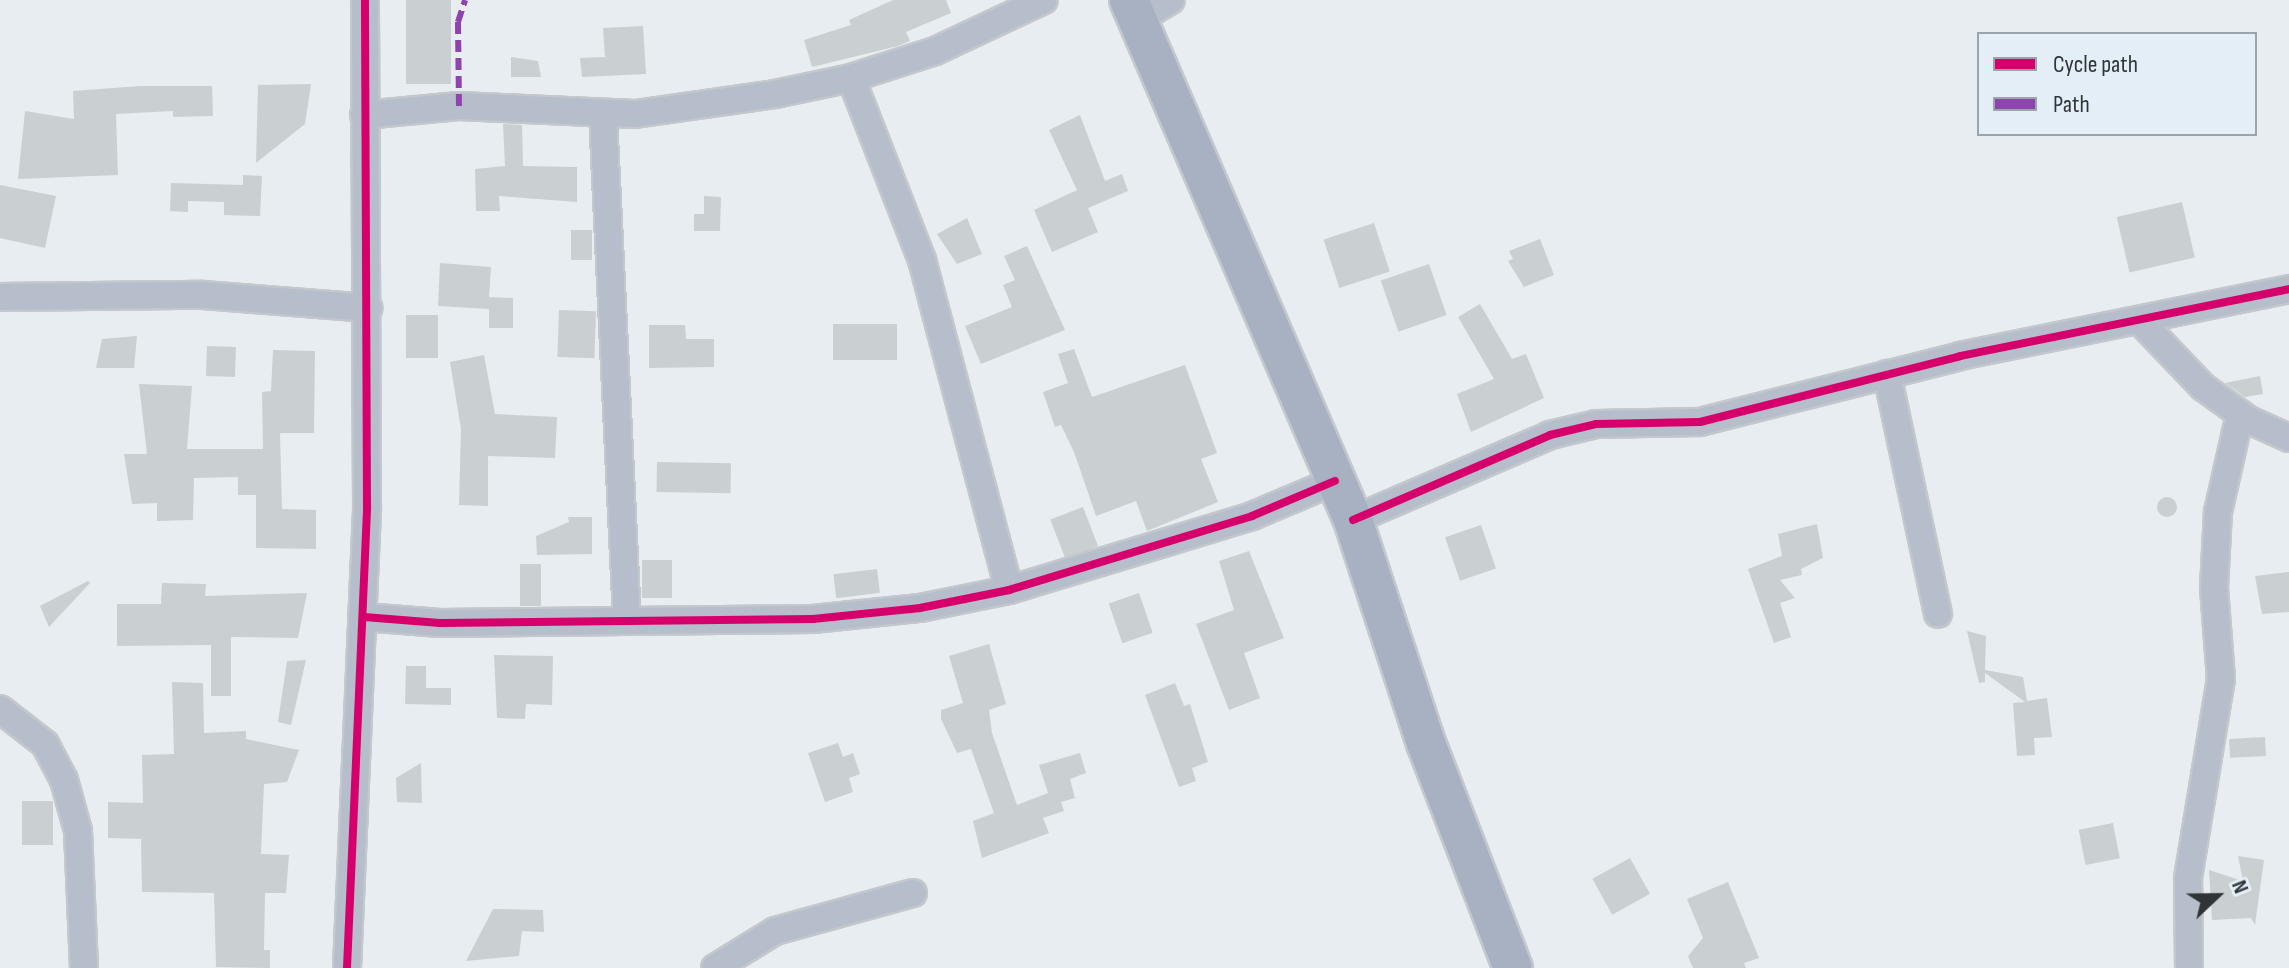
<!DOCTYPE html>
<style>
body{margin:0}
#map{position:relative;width:2289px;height:968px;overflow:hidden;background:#e8edf2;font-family:"Sofia Sans Condensed",sans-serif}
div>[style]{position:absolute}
.building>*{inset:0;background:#cacfd2;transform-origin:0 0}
.round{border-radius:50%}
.roads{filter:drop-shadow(2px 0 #c4c8cc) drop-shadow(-2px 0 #c4c8cc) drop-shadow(0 2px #c4c8cc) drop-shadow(0 -2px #c4c8cc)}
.minor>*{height:26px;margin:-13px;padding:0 13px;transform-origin:13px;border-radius:13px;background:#b6becb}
.highway>*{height:38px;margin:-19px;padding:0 19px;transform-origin:19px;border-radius:19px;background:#a7b1c2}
.quiet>*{height:6px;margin-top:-3px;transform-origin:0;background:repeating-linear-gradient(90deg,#8e44ad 0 12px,transparent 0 18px)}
.cycleway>*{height:8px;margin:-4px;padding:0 4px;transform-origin:4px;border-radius:4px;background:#d6006c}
span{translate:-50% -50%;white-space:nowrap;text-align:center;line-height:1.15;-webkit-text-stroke:8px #e3eef7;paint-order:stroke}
.legend{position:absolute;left:1977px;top:32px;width:280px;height:104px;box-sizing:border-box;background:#e3eef7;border:2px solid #9ba4aa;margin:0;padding:10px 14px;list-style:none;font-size:24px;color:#2f3437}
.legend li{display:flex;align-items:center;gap:16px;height:40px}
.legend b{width:40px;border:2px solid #9ba4aa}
.north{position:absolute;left:2177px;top:856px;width:80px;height:80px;-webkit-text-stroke:6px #e3eef7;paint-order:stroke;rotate:68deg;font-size:22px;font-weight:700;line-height:32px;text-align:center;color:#2f3437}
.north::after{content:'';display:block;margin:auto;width:28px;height:36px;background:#2f3437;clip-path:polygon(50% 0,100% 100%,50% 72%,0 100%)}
</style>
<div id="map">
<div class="building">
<div style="left:406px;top:0;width:45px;height:84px"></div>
<div style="clip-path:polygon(893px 0,946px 0,951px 13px,906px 32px,910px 41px,898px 46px,812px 67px,804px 40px,851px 25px,849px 20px)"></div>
<div style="clip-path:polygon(643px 26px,646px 74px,582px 77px,580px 58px,605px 57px,603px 28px)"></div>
<div style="clip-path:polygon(511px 57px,538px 61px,541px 77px,511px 77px)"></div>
<div style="clip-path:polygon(311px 84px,305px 124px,256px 163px,258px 85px)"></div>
<div style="clip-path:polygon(140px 86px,212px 86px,213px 116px,173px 117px,173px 111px,116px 114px,118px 175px,18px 179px,25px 111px,74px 119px,73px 91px)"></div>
<div style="clip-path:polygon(1080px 115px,1105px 181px,1122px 174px,1128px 191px,1088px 208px,1098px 232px,1052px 252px,1034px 210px,1077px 190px,1049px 130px)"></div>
<div style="clip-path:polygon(503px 124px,522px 125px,523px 166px,577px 167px,577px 202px,499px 196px,500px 211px,476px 211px,475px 169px,505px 166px)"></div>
<div style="clip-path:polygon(243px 175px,262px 176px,260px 216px,224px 215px,224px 202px,188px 201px,188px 212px,170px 211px,171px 183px,243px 185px)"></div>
<div style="clip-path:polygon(0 185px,56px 196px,45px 248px,0 238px)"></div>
<div style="clip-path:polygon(704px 196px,721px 197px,720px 231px,694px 231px,694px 214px,704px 214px)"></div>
<div style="left:2182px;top:202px;width:57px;height:67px;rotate:77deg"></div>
<div style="clip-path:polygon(967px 218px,982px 254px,957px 264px,937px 234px)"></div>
<div style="left:1374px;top:223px;width:51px;height:53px;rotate:72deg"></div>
<div style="left:571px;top:230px;width:21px;height:30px"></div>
<div style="clip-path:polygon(1540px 239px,1554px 275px,1524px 287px,1508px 261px,1513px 259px,1509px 251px)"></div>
<div style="clip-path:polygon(1027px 246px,1065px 330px,981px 364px,965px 326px,1012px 307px,1003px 285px,1015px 280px,1004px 256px)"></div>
<div style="clip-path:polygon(440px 263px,491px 267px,489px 297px,513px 298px,513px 328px,489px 328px,489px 298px,489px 309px,438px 306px)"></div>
<div style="left:1429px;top:264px;width:54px;height:51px;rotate:71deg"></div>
<div style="clip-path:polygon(1480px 304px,1512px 359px,1526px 354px,1544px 398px,1471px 432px,1457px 394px,1494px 379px,1458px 317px)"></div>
<div style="left:559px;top:310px;width:37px;height:47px;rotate:2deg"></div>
<div style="left:406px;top:315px;width:32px;height:43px"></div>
<div style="left:897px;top:324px;width:36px;height:64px;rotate:90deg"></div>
<div style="clip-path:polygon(649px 325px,685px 325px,686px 339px,714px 339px,714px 367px,649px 368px)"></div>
<div style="clip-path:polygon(137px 336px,134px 368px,96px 368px,102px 339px)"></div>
<div style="left:207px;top:346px;width:29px;height:30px;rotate:2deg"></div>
<div style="clip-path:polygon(1074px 349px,1092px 397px,1185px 365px,1217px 453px,1201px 459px,1218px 502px,1147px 531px,1136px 501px,1096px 516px,1074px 452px,1061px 425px,1055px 427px,1043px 392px,1068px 383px,1058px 354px)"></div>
<div style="clip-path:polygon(273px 350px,315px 351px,314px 433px,280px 433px,282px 509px,316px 510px,316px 549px,256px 548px,256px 495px,238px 495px,238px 477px,194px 478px,193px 520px,157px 521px,157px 503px,132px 504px,124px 454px,147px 454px,139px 384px,192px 386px,187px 449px,263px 449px,262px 392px,271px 391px)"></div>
<div style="clip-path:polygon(484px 355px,495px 414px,557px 417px,555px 458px,488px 456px,488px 506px,459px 505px,461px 429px,450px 362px)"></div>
<div style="clip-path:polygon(2260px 376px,2263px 394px,2245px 397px,2225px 383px)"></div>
<div style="left:657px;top:462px;width:74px;height:30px;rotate:1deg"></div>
<div class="round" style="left:2157px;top:497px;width:20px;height:20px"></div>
<div style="left:1083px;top:507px;width:42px;height:35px;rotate:69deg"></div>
<div style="clip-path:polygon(568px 517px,592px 517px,592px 554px,537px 555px,536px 536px,569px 522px)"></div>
<div style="clip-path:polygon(1817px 524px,1823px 558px,1801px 569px,1802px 575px,1780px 580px,1795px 598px,1780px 603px,1791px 637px,1774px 643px,1748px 569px,1782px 556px,1778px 534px)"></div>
<div style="left:1481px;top:525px;width:46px;height:38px;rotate:71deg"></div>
<div style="clip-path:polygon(1249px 551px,1284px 638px,1244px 653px,1260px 698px,1229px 710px,1196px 624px,1234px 610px,1219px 561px)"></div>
<div style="left:642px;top:560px;width:30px;height:38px"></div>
<div style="left:520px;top:564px;width:21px;height:42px"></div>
<div style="left:877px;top:569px;width:24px;height:44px;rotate:83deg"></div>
<div style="clip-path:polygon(2289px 572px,2289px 612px,2262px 614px,2255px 576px)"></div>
<div style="clip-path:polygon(88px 581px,90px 583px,49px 627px,40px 606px)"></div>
<div style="clip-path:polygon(162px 583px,206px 584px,205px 596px,307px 593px,298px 638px,231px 637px,231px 696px,211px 696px,211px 645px,117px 646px,117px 604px,161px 604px)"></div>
<div style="left:1139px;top:593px;width:42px;height:32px;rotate:71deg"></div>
<div style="clip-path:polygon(1967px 631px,1986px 636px,1985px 670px,2023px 677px,2027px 701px,2047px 698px,2052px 737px,2034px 738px,2035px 755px,2017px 756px,2013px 703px,2025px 702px,1985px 673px,1985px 682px,1979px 683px)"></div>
<div style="clip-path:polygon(989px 644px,1006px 704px,989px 710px,992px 733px,1017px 805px,1048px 793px,1039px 765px,1080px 753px,1086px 773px,1070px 779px,1075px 798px,1061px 802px,1064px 811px,1043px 818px,1049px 833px,982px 858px,973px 821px,994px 813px,971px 749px,957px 753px,941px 719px,941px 710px,963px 703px,949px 656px)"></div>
<div style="clip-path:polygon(494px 655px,553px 656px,552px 705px,526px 704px,525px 719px,497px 718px)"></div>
<div style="clip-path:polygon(306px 660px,291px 725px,278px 722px,287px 661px)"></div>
<div style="clip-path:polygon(406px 666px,426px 666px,426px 688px,451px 688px,451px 705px,405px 704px)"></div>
<div style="clip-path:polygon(172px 682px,203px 683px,204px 733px,246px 731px,246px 739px,299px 750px,287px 782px,264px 784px,261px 854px,289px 855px,286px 893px,265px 893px,264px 950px,270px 950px,270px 968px,216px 967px,214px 893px,142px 892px,141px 839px,108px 838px,108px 802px,143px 803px,142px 755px,174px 754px)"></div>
<div style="clip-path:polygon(1175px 683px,1184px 706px,1190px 704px,1208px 762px,1192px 768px,1196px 781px,1179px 787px,1145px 695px)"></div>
<div style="left:2265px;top:737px;width:19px;height:36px;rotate:87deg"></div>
<div style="clip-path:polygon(838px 743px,843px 757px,853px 753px,860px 774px,849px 778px,853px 792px,825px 802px,808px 753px)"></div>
<div style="clip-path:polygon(421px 763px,422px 803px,397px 802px,396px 778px)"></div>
<div style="left:22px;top:801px;width:31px;height:44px"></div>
<div style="left:2113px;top:823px;width:36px;height:35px;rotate:79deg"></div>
<div style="clip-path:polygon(2238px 856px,2264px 860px,2255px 925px,2251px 918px,2212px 920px,2209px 870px,2243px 881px)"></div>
<div style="left:1630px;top:858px;width:41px;height:43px;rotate:61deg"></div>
<div style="clip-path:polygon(1728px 882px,1759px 958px,1744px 963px,1746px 968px,1693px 968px,1688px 956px,1703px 938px,1687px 899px)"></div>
<div style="clip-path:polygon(493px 909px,543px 910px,544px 932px,522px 931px,519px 956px,466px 961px)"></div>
</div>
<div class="roads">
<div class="minor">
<div style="left:1139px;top:19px;width:37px;rotate:-31deg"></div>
<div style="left:851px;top:78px;width:195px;rotate:68.7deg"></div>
<div style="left:922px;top:260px;width:341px;rotate:75.2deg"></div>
<div style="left:364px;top:115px;width:95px;rotate:-5.4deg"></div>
<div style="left:459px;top:106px;width:176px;rotate:2.6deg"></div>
<div style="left:635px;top:114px;width:141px;rotate:-8.1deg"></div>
<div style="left:775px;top:94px;width:78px;rotate:-11.9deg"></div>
<div style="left:851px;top:78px;width:88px;rotate:-17.8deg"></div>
<div style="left:935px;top:51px;width:120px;rotate:-25.1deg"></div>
<div style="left:603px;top:115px;width:506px;rotate:87.28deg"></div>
<div style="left:0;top:297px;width:203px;rotate:-0.6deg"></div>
<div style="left:203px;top:295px;width:166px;rotate:4.5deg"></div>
<div style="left:2139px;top:320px;width:93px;rotate:46.3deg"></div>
<div style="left:2203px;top:387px;width:57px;rotate:35.7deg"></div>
<div style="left:2249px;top:420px;width:44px;rotate:24.2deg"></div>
<div style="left:1887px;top:374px;width:245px;rotate:78deg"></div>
<div style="left:1353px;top:520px;width:215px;rotate:-23.3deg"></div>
<div style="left:1550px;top:435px;width:47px;rotate:-13.4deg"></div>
<div style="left:1596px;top:424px;width:104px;rotate:-1.1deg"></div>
<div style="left:1700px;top:422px;width:268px;rotate:-14.2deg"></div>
<div style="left:1960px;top:356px;width:336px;rotate:-11.5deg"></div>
<div style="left:364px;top:617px;width:76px;rotate:4.5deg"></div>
<div style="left:440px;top:623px;width:373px;rotate:-0.6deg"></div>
<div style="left:813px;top:619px;width:108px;rotate:-5.9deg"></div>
<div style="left:920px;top:608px;width:91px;rotate:-11.4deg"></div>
<div style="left:1009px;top:590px;width:254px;rotate:-16.9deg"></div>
<div style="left:1252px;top:516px;width:90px;rotate:-22.9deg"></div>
<div style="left:0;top:709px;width:57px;rotate:37.9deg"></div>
<div style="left:45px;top:744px;width:41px;rotate:62.2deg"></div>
<div style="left:64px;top:780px;width:53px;rotate:74.6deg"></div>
<div style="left:78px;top:831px;width:137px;rotate:87.5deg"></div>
<div style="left:347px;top:968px;width:462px;rotate:-87.5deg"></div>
<div style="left:367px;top:506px;width:506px;rotate:-90.23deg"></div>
<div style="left:715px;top:968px;width:70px;rotate:-31.7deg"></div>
<div style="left:775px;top:931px;width:143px;rotate:-15.4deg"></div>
<div style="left:2189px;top:968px;width:90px;rotate:-90.6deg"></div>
<div style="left:2188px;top:878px;width:202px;rotate:-80.6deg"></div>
<div style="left:2221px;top:679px;width:91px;rotate:-94.4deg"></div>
<div style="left:2214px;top:588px;width:76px;rotate:-87deg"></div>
<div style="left:2218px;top:512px;width:100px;rotate:-77.3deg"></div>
</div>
<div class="highway">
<div style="left:1129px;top:0;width:566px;rotate:66.7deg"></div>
<div style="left:1353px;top:520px;width:235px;rotate:71.9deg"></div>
<div style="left:1426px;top:743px;width:241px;rotate:68.9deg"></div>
</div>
</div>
<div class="quiet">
<div style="left:459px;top:106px;width:84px;rotate:-90.7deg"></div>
<div style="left:458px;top:22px;width:23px;rotate:-72deg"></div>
</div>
<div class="cycleway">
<div style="left:1353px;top:520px;width:215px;rotate:-23.3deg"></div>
<div style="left:1550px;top:435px;width:47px;rotate:-13.4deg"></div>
<div style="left:1596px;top:424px;width:104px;rotate:-1.1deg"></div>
<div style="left:1700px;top:422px;width:268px;rotate:-14.2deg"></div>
<div style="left:1960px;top:356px;width:336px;rotate:-11.5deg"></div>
<div style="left:364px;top:617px;width:76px;rotate:4.5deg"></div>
<div style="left:440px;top:623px;width:373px;rotate:-0.6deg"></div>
<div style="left:813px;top:619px;width:108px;rotate:-5.9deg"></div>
<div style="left:920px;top:608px;width:91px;rotate:-11.4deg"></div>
<div style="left:1009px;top:590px;width:254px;rotate:-16.9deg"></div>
<div style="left:1252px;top:516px;width:90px;rotate:-22.9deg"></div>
<div style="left:347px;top:968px;width:462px;rotate:-87.5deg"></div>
<div style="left:367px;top:506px;width:506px;rotate:-90.23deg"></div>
</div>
<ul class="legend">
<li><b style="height:10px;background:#d6006c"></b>Cycle path</li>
<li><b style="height:10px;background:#8e44ad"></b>Path</li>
</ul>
<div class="north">N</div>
</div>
